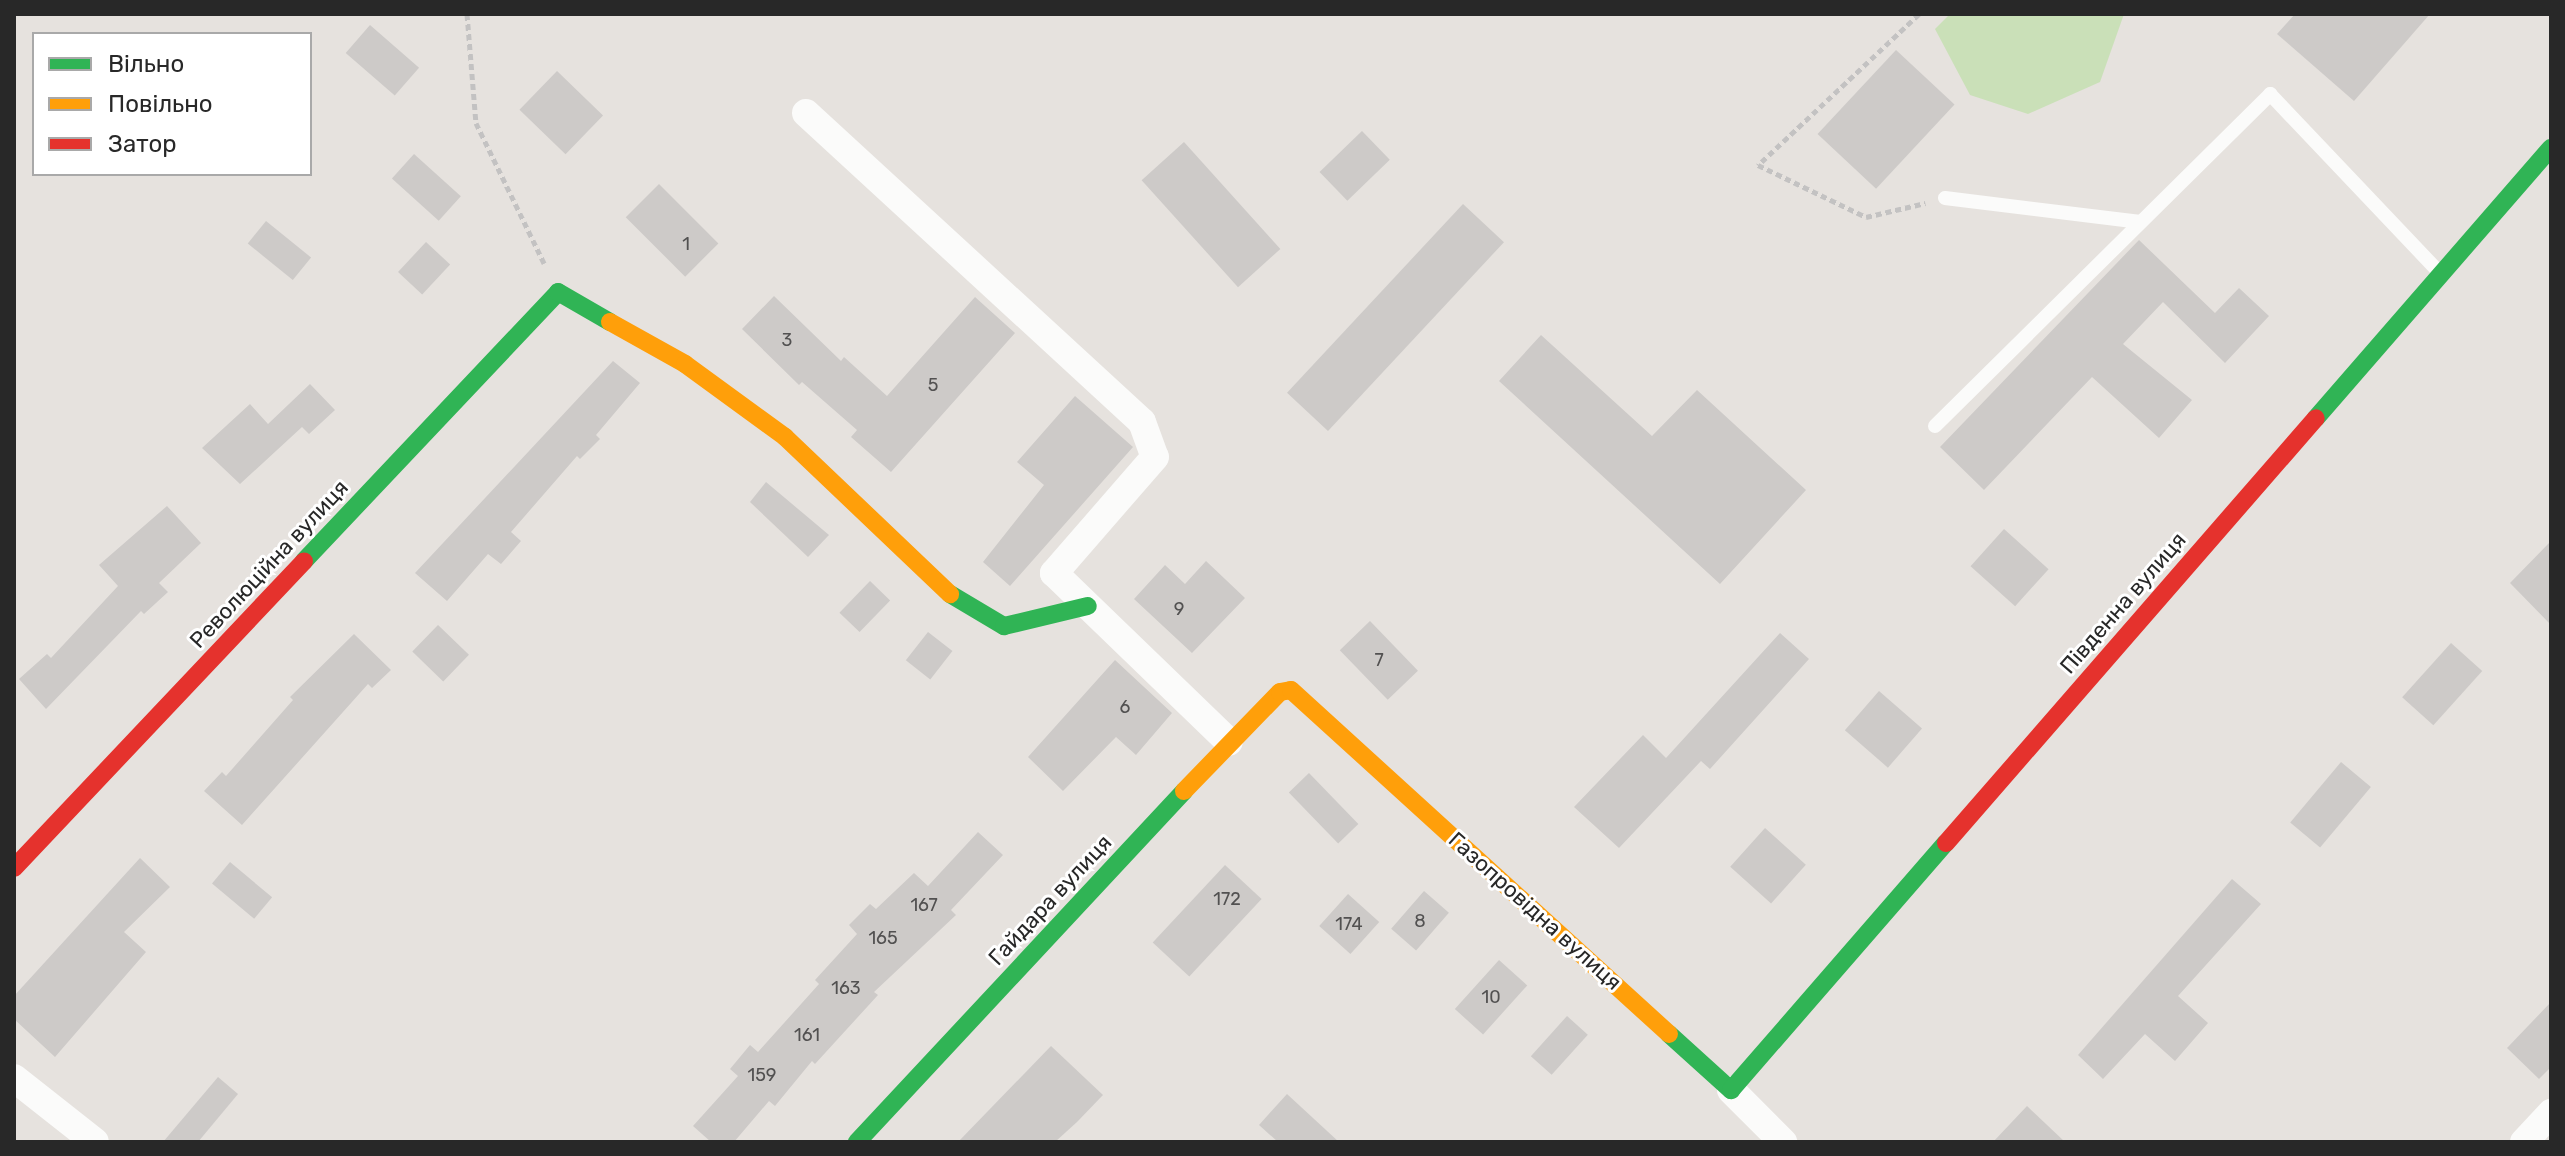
<!DOCTYPE html>
<meta charset="utf-8">
<style>
body{margin:0}
#map{position:relative;width:2565px;height:1156px;overflow:hidden;background:#e6e2de;font-family:Rubik,sans-serif}
div>[style]{position:absolute}
.green>*{inset:0;background:#cae0b8}
.building>*{inset:0;background:#cdcac8;transform-origin:0 0}
.path>*{height:5px;margin-top:-2.5px;transform-origin:0;background:repeating-linear-gradient(90deg,#c3c2c2 0 6px,transparent 0 10px)}
.lane>*{height:14px;margin:-7px;padding:0 7px;transform-origin:7px;border-radius:7px;background:#fbfbfa}
.street>*{height:28px;margin:-14px;padding:0 14px;transform-origin:14px;border-radius:14px;background:#fbfbfa}
.fast>*{height:18px;margin:-9px;padding:0 9px;transform-origin:9px;border-radius:9px;background:#30b455}
.slow>*{height:18px;margin:-9px;padding:0 9px;transform-origin:9px;border-radius:9px;background:#ff9f0a}
.jam>*{height:18px;margin:-9px;padding:0 9px;transform-origin:9px;border-radius:9px;background:#e5322d}
span{translate:-50% -50%;white-space:nowrap;text-align:center;line-height:1.15;-webkit-text-stroke:6px #fff;paint-order:stroke}
.number-label{font-size:18px;color:#525151}
.number-label span{-webkit-text-stroke-width:0}
.street-label{font-size:22px;color:#282828}
.frame{position:absolute;inset:0;border:16px solid #282828;pointer-events:none}
.legend{position:absolute;left:32px;top:32px;width:280px;height:144px;box-sizing:border-box;background:#fff;border:2px solid #a9a9a9;margin:0;padding:10px 14px;list-style:none;font-size:24px;color:#282828}
.legend li{display:flex;align-items:center;gap:16px;height:40px}
.legend b{width:40px;border:2px solid #a9a9a9}
</style>
<div id="map">
<div class="green">
<div style="clip-path:polygon(1950px 14px,2124px 14px,2100px 82px,2028px 114px,1970px 95px,1935px 29px)"></div>
</div>
<div class="building">
<div style="clip-path:polygon(2295px 14px,2430px 14px,2354px 101px,2277px 34px)"></div>
<div style="left:370px;top:25px;width:65px;height:37px;rotate:41deg"></div>
<div style="left:1896px;top:50px;width:80px;height:115px;rotate:43deg"></div>
<div style="left:557px;top:71px;width:64px;height:54px;rotate:44deg"></div>
<div style="left:1362px;top:131px;width:40px;height:59px;rotate:46deg"></div>
<div style="left:1184px;top:142px;width:144px;height:57px;rotate:48deg"></div>
<div style="left:414px;top:154px;width:63px;height:33px;rotate:42deg"></div>
<div style="left:659px;top:184px;width:84px;height:47px;rotate:45deg"></div>
<div style="left:1463px;top:204px;width:56px;height:258px;rotate:43deg"></div>
<div style="left:266px;top:221px;width:58px;height:29px;rotate:39deg"></div>
<div style="clip-path:polygon(2139px 240px,2215px 313px,2239px 288px,2269px 316px,2225px 363px,2163px 302px,2123px 344px,2192px 400px,2159px 438px,2092px 377px,1984px 490px,1940px 447px)"></div>
<div style="left:426px;top:242px;width:33px;height:41px;rotate:43deg"></div>
<div style="clip-path:polygon(774px 296px,841px 361px,844px 357px,887px 396px,975px 297px,1015px 333px,891px 472px,851px 437px,857px 430px,802px 382px,799px 385px,742px 329px)"></div>
<div style="clip-path:polygon(1541px 335px,1652px 436px,1697px 390px,1806px 490px,1720px 584px,1499px 381px)"></div>
<div style="clip-path:polygon(613px 361px,640px 383px,596px 435px,600px 439px,580px 459px,577px 456px,511px 532px,521px 541px,501px 564px,488px 554px,447px 601px,415px 573px)"></div>
<div style="clip-path:polygon(310px 384px,335px 410px,309px 434px,302px 427px,240px 484px,202px 448px,250px 404px,268px 424px)"></div>
<div style="clip-path:polygon(1075px 396px,1133px 447px,1010px 586px,983px 562px,1044px 485px,1017px 462px)"></div>
<div style="clip-path:polygon(766px 482px,829px 535px,808px 557px,750px 502px)"></div>
<div style="clip-path:polygon(167px 506px,201px 543px,159px 583px,168px 592px,144px 614px,141px 611px,46px 709px,19px 679px,47px 654px,51px 658px,118px 586px,99px 565px)"></div>
<div style="left:2004px;top:529px;width:60px;height:50px;rotate:42deg"></div>
<div style="clip-path:polygon(2551px 541px,2551px 625px,2510px 583px)"></div>
<div style="clip-path:polygon(1206px 561px,1245px 598px,1192px 653px,1134px 599px,1165px 565px,1185px 584px)"></div>
<div style="left:870px;top:581px;width:28px;height:44px;rotate:44deg"></div>
<div style="left:1370px;top:621px;width:69px;height:42px;rotate:46deg"></div>
<div style="left:438px;top:625px;width:43px;height:37px;rotate:44deg"></div>
<div style="left:928px;top:632px;width:31px;height:36px;rotate:38deg"></div>
<div style="clip-path:polygon(1780px 633px,1809px 659px,1710px 769px,1701px 761px,1619px 848px,1574px 807px,1643px 735px,1666px 758px)"></div>
<div style="clip-path:polygon(354px 634px,391px 670px,372px 688px,368px 684px,242px 825px,204px 791px,222px 772px,226px 776px,293px 700px,290px 697px)"></div>
<div style="left:2451px;top:643px;width:42px;height:73px;rotate:42deg"></div>
<div style="clip-path:polygon(1115px 660px,1172px 713px,1136px 755px,1116px 737px,1063px 791px,1028px 757px)"></div>
<div style="left:1879px;top:691px;width:57px;height:52px;rotate:41deg"></div>
<div style="left:2341px;top:762px;width:39px;height:79px;rotate:40deg"></div>
<div style="left:1309px;top:773px;width:71px;height:28px;rotate:46deg"></div>
<div style="left:1765px;top:828px;width:55px;height:52px;rotate:42deg"></div>
<div style="clip-path:polygon(978px 832px,1003px 855px,951px 910px,956px 915px,874px 992px,878px 995px,815px 1064px,812px 1061px,775px 1106px,769px 1101px,734px 1142px,711px 1142px,693px 1126px,738px 1076px,730px 1069px,750px 1045px,758px 1052px,819px 984px,815px 980px,857px 934px,849px 925px,870px 904px,876px 909px,914px 873px,928px 886px)"></div>
<div style="clip-path:polygon(140px 858px,170px 887px,124px 932px,146px 952px,55px 1057px,14px 1019px,14px 996px)"></div>
<div style="left:230px;top:862px;width:55px;height:28px;rotate:40deg"></div>
<div style="left:1225px;top:865px;width:50px;height:106px;rotate:43deg"></div>
<div style="clip-path:polygon(2232px 879px,2261px 904px,2178px 996px,2208px 1023px,2175px 1061px,2145px 1034px,2103px 1079px,2078px 1055px)"></div>
<div style="left:1424px;top:891px;width:33px;height:50px;rotate:41deg"></div>
<div style="left:1348px;top:894px;width:42px;height:43px;rotate:42deg"></div>
<div style="left:1499px;top:960px;width:38px;height:66px;rotate:42deg"></div>
<div style="clip-path:polygon(2551px 1002px,2551px 1067px,2539px 1079px,2507px 1048px)"></div>
<div style="left:1567px;top:1016px;width:28px;height:54px;rotate:42deg"></div>
<div style="clip-path:polygon(1051px 1046px,1103px 1095px,1077px 1122px,1055px 1142px,958px 1142px)"></div>
<div style="clip-path:polygon(218px 1077px,238px 1094px,198px 1142px,163px 1142px)"></div>
<div style="clip-path:polygon(1287px 1094px,1339px 1142px,1278px 1142px,1259px 1125px)"></div>
<div style="clip-path:polygon(2027px 1106px,2065px 1142px,1993px 1142px)"></div>
</div>
<div class="path">
<div style="left:467px;top:14px;width:109px;rotate:85.3deg"></div>
<div style="left:476px;top:123px;width:156px;rotate:64.1deg"></div>
<div style="left:1919px;top:14px;width:221px;rotate:136.8deg"></div>
<div style="left:1758px;top:165px;width:120px;rotate:25.7deg"></div>
<div style="left:1866px;top:217px;width:61px;rotate:-13.3deg"></div>
</div>
<div class="lane">
<div style="left:1945px;top:198px;width:197px;rotate:7deg"></div>
<div style="left:1935px;top:426px;width:472px;rotate:-44.7deg"></div>
<div style="left:2270px;top:94px;width:248px;rotate:46.5deg"></div>
</div>
<div class="street">
<div style="left:806px;top:113px;width:456px;rotate:42.6deg"></div>
<div style="left:1142px;top:422px;width:37px;rotate:70deg"></div>
<div style="left:1155px;top:457px;width:154px;rotate:131deg"></div>
<div style="left:1054px;top:573px;width:243px;rotate:44deg"></div>
<div style="left:14px;top:1078px;width:103px;rotate:38.3deg"></div>
<div style="left:1731px;top:1090px;width:74px;rotate:45deg"></div>
<div style="left:2524px;top:1142px;width:40px;rotate:-47deg"></div>
</div>
<div class="fast">
<div style="left:2316px;top:418px;width:358px;rotate:-49deg"></div>
<div style="left:304px;top:561px;width:370px;rotate:-46.6deg"></div>
<div style="left:558px;top:292px;width:60px;rotate:30deg"></div>
<div style="left:950px;top:594px;width:63px;rotate:30.7deg"></div>
<div style="left:1004px;top:626px;width:86px;rotate:-13.4deg"></div>
<div style="left:1669px;top:1034px;width:84px;rotate:42.1deg"></div>
<div style="left:1731px;top:1090px;width:327px;rotate:-49deg"></div>
<div style="left:857px;top:1142px;width:480px;rotate:-47deg"></div>
</div>
<div class="slow">
<div style="left:610px;top:322px;width:86px;rotate:29.2deg"></div>
<div style="left:685px;top:364px;width:124px;rotate:36.1deg"></div>
<div style="left:785px;top:437px;width:228px;rotate:43.6deg"></div>
<div style="left:1184px;top:791px;width:138px;rotate:-45.9deg"></div>
<div style="left:1280px;top:692px;width:11px;rotate:-10deg"></div>
<div style="left:1291px;top:690px;width:511px;rotate:42.3deg"></div>
</div>
<div class="jam">
<div style="left:1946px;top:843px;width:563px;rotate:-48.96deg"></div>
<div style="left:14px;top:868px;width:422px;rotate:-46.6deg"></div>
</div>
<div class="number-label">
<span style="left:686px;top:244px">1</span>
<span style="left:787px;top:340px">3</span>
<span style="left:933px;top:385px">5</span>
<span style="left:1179px;top:609px">9</span>
<span style="left:1379px;top:660px">7</span>
<span style="left:1125px;top:707px">6</span>
<span style="left:1227px;top:899px">172</span>
<span style="left:924px;top:905px">167</span>
<span style="left:1420px;top:921px">8</span>
<span style="left:1349px;top:924px">174</span>
<span style="left:883px;top:938px">165</span>
<span style="left:846px;top:988px">163</span>
<span style="left:1491px;top:997px">10</span>
<span style="left:807px;top:1035px">161</span>
<span style="left:762px;top:1075px">159</span>
</div>
<div class="street-label">
<span style="left:269px;top:564px;rotate:-47deg">Революційна вулиця</span>
<span style="left:2123px;top:603px;rotate:-49deg">Південна вулиця</span>
<span style="left:1050px;top:900px;rotate:-47deg">Гайдара вулиця</span>
<span style="left:1535px;top:911px;rotate:42deg">Газопровідна вулиця</span>
</div>
<div class="frame"></div>
<ul class="legend">
<li><b style="height:10px;background:#30b455"></b>Вільно</li>
<li><b style="height:10px;background:#ff9f0a"></b>Повільно</li>
<li><b style="height:10px;background:#e5322d"></b>Затор</li>
</ul>
</div>
